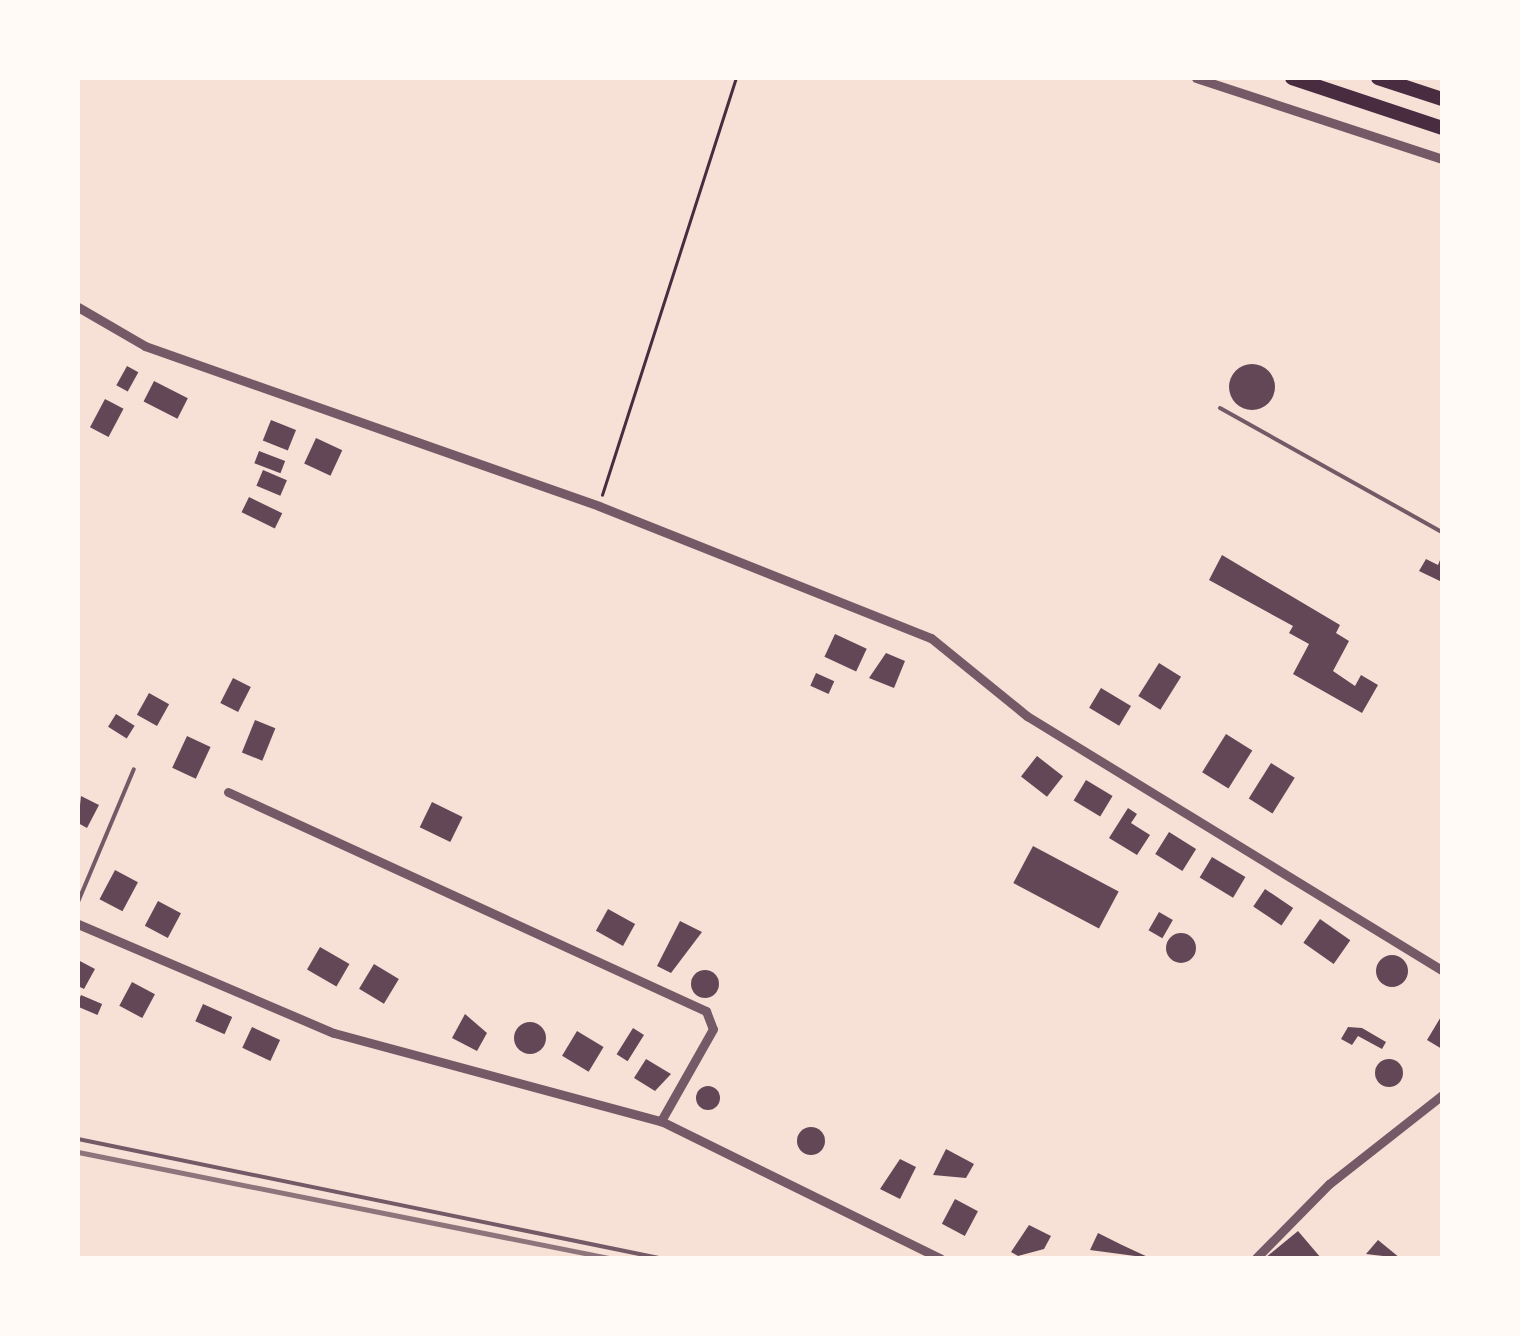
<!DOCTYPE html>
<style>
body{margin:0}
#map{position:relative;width:1520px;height:1336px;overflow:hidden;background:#f7e1d7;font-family:"Roboto Serif",serif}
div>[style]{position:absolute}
.building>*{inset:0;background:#644757;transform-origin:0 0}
.round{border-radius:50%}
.path>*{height:2.5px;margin:-1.25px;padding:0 1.25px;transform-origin:1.25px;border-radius:1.25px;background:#4a2c40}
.service>*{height:4px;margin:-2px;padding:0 2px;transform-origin:2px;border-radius:2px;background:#755966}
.minor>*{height:9px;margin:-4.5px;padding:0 4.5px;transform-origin:4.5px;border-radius:4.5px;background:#755966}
.primary>*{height:14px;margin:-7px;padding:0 7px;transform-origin:7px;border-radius:7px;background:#4a2c40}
.rail>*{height:5px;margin:-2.5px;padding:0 2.5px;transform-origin:2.5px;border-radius:2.5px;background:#8f747c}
span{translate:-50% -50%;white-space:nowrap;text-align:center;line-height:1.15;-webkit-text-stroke:9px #fffaf5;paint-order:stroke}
.frame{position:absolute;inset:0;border:80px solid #fffaf5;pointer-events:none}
</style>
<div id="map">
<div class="building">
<div class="round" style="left:1229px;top:364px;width:46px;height:46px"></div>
<div style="left:127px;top:366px;width:13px;height:22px;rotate:29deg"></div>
<div style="left:154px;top:381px;width:38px;height:23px;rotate:27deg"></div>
<div style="left:105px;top:399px;width:21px;height:32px;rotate:28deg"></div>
<div style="left:271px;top:420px;width:27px;height:22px;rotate:22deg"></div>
<div style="left:316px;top:438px;width:29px;height:28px;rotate:25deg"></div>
<div style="left:259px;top:451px;width:28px;height:13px;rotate:21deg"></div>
<div style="left:263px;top:470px;width:26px;height:17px;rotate:23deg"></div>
<div style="left:249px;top:497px;width:37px;height:17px;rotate:26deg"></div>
<div style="clip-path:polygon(1222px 555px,1340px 625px,1336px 633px,1349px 641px,1333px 671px,1355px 686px,1361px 675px,1378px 685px,1362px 713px,1293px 674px,1309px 644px,1289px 633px,1293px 626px,1209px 580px)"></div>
<div style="clip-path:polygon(1442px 555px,1442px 582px,1419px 571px,1426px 559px,1438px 565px)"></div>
<div style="left:835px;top:634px;width:35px;height:25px;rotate:25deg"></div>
<div style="clip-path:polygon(886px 653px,905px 661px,894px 688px,869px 678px)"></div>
<div style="left:1159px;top:663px;width:26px;height:39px;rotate:32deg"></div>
<div style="left:816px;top:673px;width:20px;height:14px;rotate:24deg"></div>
<div style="left:233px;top:678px;width:20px;height:28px;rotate:27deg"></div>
<div style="left:1101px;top:688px;width:35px;height:23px;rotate:31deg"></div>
<div style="left:149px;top:693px;width:23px;height:25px;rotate:29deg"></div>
<div style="left:116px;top:714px;width:22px;height:15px;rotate:32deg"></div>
<div style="left:255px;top:720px;width:22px;height:35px;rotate:22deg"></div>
<div style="left:1226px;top:734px;width:31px;height:45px;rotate:32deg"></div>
<div style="left:187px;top:736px;width:26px;height:35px;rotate:25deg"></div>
<div style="left:1037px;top:756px;width:33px;height:26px;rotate:38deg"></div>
<div style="left:1271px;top:763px;width:28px;height:42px;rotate:32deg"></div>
<div style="left:1086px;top:780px;width:31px;height:24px;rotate:31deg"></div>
<div style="clip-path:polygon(81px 796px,99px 805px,87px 828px,78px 823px)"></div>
<div style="left:432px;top:802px;width:34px;height:28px;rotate:26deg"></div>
<div style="clip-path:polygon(1128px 808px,1137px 814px,1131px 823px,1150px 835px,1137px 855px,1109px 838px)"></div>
<div style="left:1169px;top:832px;width:32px;height:26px;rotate:32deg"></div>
<div style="left:1033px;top:846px;width:97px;height:42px;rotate:28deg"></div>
<div style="left:1212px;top:857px;width:39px;height:24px;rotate:31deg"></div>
<div style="left:115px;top:870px;width:26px;height:33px;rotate:28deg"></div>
<div style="left:1265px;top:889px;width:34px;height:21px;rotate:34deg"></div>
<div style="left:158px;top:901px;width:26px;height:28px;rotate:28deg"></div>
<div style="left:608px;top:909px;width:31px;height:25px;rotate:29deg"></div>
<div style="left:1159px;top:912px;width:16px;height:21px;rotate:30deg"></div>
<div style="left:1320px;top:919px;width:37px;height:29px;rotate:35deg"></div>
<div style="clip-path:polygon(680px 921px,702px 932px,671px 973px,657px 966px)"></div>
<div class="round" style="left:1166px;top:933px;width:30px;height:30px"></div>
<div style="left:320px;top:947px;width:34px;height:26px;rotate:30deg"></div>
<div class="round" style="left:1376px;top:955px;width:32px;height:32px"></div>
<div style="clip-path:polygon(78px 960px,95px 969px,84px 989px,78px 986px)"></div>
<div style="left:374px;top:964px;width:29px;height:29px;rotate:31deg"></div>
<div class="round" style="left:691px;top:970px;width:28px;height:28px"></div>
<div style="left:132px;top:982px;width:26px;height:27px;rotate:28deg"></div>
<div style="left:81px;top:995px;width:23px;height:12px;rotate:23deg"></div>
<div style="left:203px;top:1004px;width:32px;height:19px;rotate:24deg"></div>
<div style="clip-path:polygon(465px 1014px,487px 1033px,477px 1051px,452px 1038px)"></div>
<div style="clip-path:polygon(1442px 1015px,1442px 1049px,1427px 1040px)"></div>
<div class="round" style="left:514px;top:1022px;width:32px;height:32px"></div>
<div style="left:252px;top:1027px;width:31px;height:23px;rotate:25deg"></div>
<div style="clip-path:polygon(1348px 1027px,1362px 1028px,1386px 1042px,1382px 1049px,1358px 1036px,1352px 1045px,1341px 1039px)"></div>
<div style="left:633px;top:1028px;width:13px;height:31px;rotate:32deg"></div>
<div style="left:577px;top:1031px;width:31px;height:29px;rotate:31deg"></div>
<div style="clip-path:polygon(646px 1059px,671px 1074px,655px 1091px,634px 1078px)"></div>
<div class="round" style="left:1375px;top:1059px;width:28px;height:28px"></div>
<div class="round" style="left:696px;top:1086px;width:24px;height:24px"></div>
<div class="round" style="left:797px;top:1127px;width:28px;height:28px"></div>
<div style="clip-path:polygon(946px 1149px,974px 1164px,966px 1178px,933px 1175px)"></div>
<div style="clip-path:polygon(900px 1159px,916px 1167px,900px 1199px,880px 1189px)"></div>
<div style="left:955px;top:1199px;width:26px;height:28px;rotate:28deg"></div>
<div style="clip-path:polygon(1029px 1225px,1051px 1236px,1044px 1249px,1018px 1256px,1011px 1252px)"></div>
<div style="clip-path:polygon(1298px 1231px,1321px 1258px,1265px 1258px)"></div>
<div style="clip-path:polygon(1098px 1233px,1122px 1245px,1150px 1258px,1090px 1250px)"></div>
<div style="clip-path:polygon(1378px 1240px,1400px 1258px,1366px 1254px)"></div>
</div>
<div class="path">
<div style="left:602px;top:495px;width:438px;rotate:-72.2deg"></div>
</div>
<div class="service">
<div style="left:1220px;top:408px;width:254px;rotate:29.2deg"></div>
<div style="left:78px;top:902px;width:144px;rotate:-67.2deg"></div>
<div style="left:78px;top:1139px;width:593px;rotate:11.58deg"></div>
</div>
<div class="minor">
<div style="left:1196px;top:78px;width:259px;rotate:18.2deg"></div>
<div style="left:78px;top:307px;width:78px;rotate:30.2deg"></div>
<div style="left:145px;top:346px;width:481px;rotate:19.4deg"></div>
<div style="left:599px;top:506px;width:357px;rotate:21.7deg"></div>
<div style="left:931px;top:638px;width:124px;rotate:39.1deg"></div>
<div style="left:1027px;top:716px;width:487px;rotate:31.5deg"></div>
<div style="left:228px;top:792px;width:526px;rotate:24.62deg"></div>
<div style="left:706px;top:1011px;width:19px;rotate:69deg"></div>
<div style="left:713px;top:1029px;width:106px;rotate:119.5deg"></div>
<div style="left:78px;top:924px;width:278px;rotate:23.1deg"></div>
<div style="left:334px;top:1033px;width:339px;rotate:15.1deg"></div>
<div style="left:661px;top:1121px;width:311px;rotate:26.2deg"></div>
<div style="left:1256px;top:1258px;width:104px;rotate:-45.4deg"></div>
<div style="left:1329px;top:1184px;width:144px;rotate:-38.2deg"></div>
</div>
<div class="primary">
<div style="left:1292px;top:78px;width:158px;rotate:18.4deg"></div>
<div style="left:1378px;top:78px;width:67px;rotate:18.2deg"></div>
</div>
<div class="rail">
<div style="left:78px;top:1152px;width:541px;rotate:11.29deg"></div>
</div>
<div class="frame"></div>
</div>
